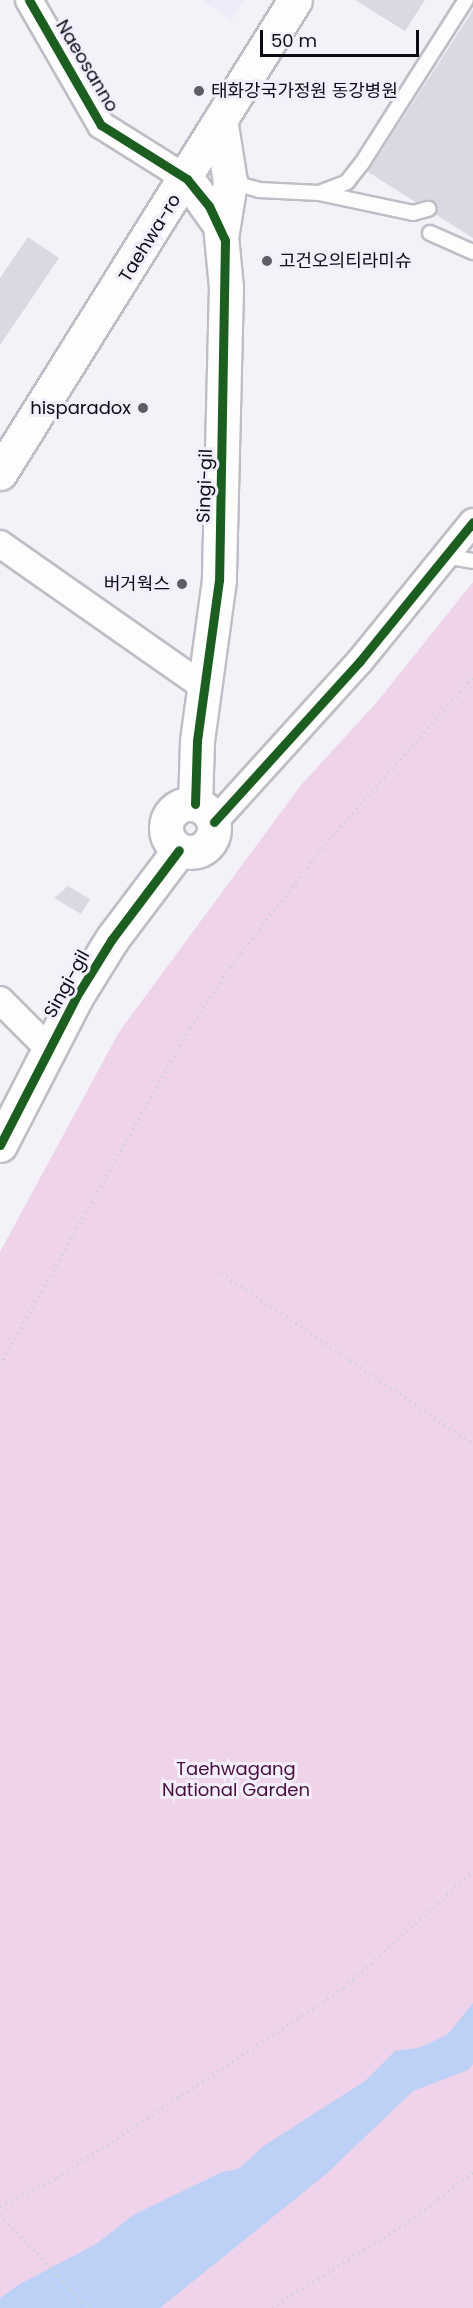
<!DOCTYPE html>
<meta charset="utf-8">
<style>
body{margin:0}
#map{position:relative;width:473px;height:2308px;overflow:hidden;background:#f3f2f8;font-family:Poppins,"Noto Sans KR",sans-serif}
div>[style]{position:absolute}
.built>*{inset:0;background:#efebfb}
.green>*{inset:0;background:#efd3ea}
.water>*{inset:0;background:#bcd1f5}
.building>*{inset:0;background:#d9d9e3}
.path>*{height:4px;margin-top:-2px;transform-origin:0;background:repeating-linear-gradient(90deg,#d4d3d6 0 1.5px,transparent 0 6px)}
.roads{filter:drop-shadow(2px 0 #bfbdc5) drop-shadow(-2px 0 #bfbdc5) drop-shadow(0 2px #bfbdc5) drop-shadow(0 -2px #bfbdc5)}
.lane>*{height:14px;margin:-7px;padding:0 7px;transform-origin:7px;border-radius:7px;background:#fdfdfe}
.street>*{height:26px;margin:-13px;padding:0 13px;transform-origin:13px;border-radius:13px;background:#fdfdfe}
.secondary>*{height:33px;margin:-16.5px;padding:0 16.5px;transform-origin:16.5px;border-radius:16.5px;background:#fdfdfe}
.secondary>.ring{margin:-16.5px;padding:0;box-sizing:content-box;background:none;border:33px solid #fdfdfe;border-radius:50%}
.cycleway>*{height:9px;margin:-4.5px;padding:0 4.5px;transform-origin:4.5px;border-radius:4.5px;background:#1b5e20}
.dots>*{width:16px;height:16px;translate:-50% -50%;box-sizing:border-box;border:3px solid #f2eefc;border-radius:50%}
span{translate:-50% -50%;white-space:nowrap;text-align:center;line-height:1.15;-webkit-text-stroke:6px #f2eefc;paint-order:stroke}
.street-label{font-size:18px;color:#0e0b16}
.poi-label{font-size:18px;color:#0e0b16}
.left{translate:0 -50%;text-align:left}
.right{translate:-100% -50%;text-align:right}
.park-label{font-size:18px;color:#480d3e}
.scale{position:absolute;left:260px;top:30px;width:159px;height:27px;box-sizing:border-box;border:3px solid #0e0b16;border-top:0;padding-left:8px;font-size:18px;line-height:21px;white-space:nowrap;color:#0e0b16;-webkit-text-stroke:4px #f2eefc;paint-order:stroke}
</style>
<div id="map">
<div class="built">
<div style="clip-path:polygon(202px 0,244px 0,231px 21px)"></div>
</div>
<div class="green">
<div style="clip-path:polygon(473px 582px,473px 2308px,0 2308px,0 1252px,119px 1032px,301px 785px,377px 702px)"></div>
</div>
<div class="water">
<div style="clip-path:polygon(473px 2003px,473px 2064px,468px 2070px,413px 2091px,325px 2175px,160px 2308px,0 2308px,0 2298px,20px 2284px,96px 2244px,135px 2214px,222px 2172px,238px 2169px,265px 2145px,365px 2081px,395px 2051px,418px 2048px,447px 2035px)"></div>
</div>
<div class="building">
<div style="clip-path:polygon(355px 0,425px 0,405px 31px)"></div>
<div style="clip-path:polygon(473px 10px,473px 238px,435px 214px,434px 202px,417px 203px,368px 172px)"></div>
<div style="clip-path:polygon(28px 237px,59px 258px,0 345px,0 278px)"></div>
<div style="clip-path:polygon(68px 886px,90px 899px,81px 914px,54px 898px)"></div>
</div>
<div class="path">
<div style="left:221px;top:1273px;width:305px;rotate:34.2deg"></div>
<div style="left:0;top:1365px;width:387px;rotate:-60.6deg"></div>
<div style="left:190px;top:1028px;width:72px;rotate:-56.3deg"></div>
<div style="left:230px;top:968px;width:167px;rotate:-52.3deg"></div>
<div style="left:332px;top:836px;width:212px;rotate:-48.3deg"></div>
<div style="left:0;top:2206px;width:64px;rotate:-26.2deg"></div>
<div style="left:57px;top:2178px;width:344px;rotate:-33.5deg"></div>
<div style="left:344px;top:1988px;width:173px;rotate:-42deg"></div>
<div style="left:0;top:2215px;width:128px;rotate:46.6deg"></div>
<div style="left:272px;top:2308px;width:169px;rotate:-32.2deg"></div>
<div style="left:415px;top:2218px;width:74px;rotate:-38.4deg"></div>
</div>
<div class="roads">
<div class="lane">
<div style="left:230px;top:182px;width:30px;rotate:15deg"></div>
<div style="left:259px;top:190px;width:60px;rotate:2.9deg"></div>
<div style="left:319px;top:193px;width:96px;rotate:12deg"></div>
<div style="left:413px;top:213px;width:16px;rotate:-15deg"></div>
<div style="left:319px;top:193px;width:30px;rotate:-21deg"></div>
<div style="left:347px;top:182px;width:24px;rotate:-52deg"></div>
<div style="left:362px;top:163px;width:193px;rotate:-57.5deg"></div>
<div style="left:430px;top:233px;width:47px;rotate:23.8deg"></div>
<div style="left:445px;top:556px;width:28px;rotate:10deg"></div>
</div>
<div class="street">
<div style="left:29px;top:0;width:144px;rotate:60.1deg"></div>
<div style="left:101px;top:125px;width:102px;rotate:32.1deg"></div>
<div style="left:0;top:544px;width:253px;rotate:35deg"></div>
<div style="left:214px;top:822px;width:217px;rotate:-47.8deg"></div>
<div style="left:360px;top:661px;width:179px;rotate:-50.9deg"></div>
<div style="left:0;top:1000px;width:72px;rotate:45deg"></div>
</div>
<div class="secondary">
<div style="left:221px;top:125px;width:58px;rotate:81deg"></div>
<div style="left:230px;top:182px;width:51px;rotate:99.1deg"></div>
<div style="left:187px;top:179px;width:57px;rotate:54.3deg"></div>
<div style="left:220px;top:225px;width:62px;rotate:84.5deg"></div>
<div style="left:226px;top:287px;width:293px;rotate:91.4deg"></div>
<div style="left:219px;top:580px;width:162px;rotate:97.8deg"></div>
<div style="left:197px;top:741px;width:63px;rotate:91.8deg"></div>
<div style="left:0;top:473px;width:557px;rotate:-58.05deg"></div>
<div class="ring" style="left:166px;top:804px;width:15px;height:15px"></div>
<div style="left:0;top:1145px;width:166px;rotate:-62.8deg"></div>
<div style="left:76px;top:997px;width:68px;rotate:-58.2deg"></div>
<div style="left:112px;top:939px;width:111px;rotate:-53deg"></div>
</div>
</div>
<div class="cycleway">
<div style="left:29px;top:0;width:144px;rotate:60.1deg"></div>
<div style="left:101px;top:125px;width:102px;rotate:32.1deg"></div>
<div style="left:187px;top:179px;width:35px;rotate:51deg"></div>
<div style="left:209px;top:206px;width:38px;rotate:65deg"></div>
<div style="left:225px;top:241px;width:339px;rotate:91deg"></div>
<div style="left:219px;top:580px;width:162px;rotate:97.8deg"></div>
<div style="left:197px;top:741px;width:63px;rotate:91.8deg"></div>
<div style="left:214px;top:822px;width:217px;rotate:-47.8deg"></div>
<div style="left:360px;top:661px;width:179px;rotate:-50.9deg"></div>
<div style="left:0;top:1145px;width:166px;rotate:-62.8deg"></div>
<div style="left:76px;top:997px;width:68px;rotate:-58.2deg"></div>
<div style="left:112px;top:939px;width:111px;rotate:-53deg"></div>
</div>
<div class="dots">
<div style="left:199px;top:91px;background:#5e5c65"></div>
<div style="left:267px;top:261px;background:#5e5c65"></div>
<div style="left:143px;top:408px;background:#5e5c65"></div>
<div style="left:182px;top:584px;background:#5e5c65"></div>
</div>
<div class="street-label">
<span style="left:87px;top:66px;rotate:59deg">Naeosanno</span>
<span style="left:150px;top:238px;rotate:-58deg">Taehwa-ro</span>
<span style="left:205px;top:486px;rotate:-88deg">Singi-gil</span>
<span style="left:67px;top:984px;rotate:-61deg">Singi-gil</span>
</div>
<div class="poi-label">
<span class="left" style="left:211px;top:91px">태화강국가정원 동강병원</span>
<span class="left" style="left:279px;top:261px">고건오의티라미슈</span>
<span class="right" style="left:131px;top:408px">hisparadox</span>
<span class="right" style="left:170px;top:584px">버거웍스</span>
</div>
<div class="park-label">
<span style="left:236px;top:1780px">Taehwagang<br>National Garden</span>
</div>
<div class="scale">50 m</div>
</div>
